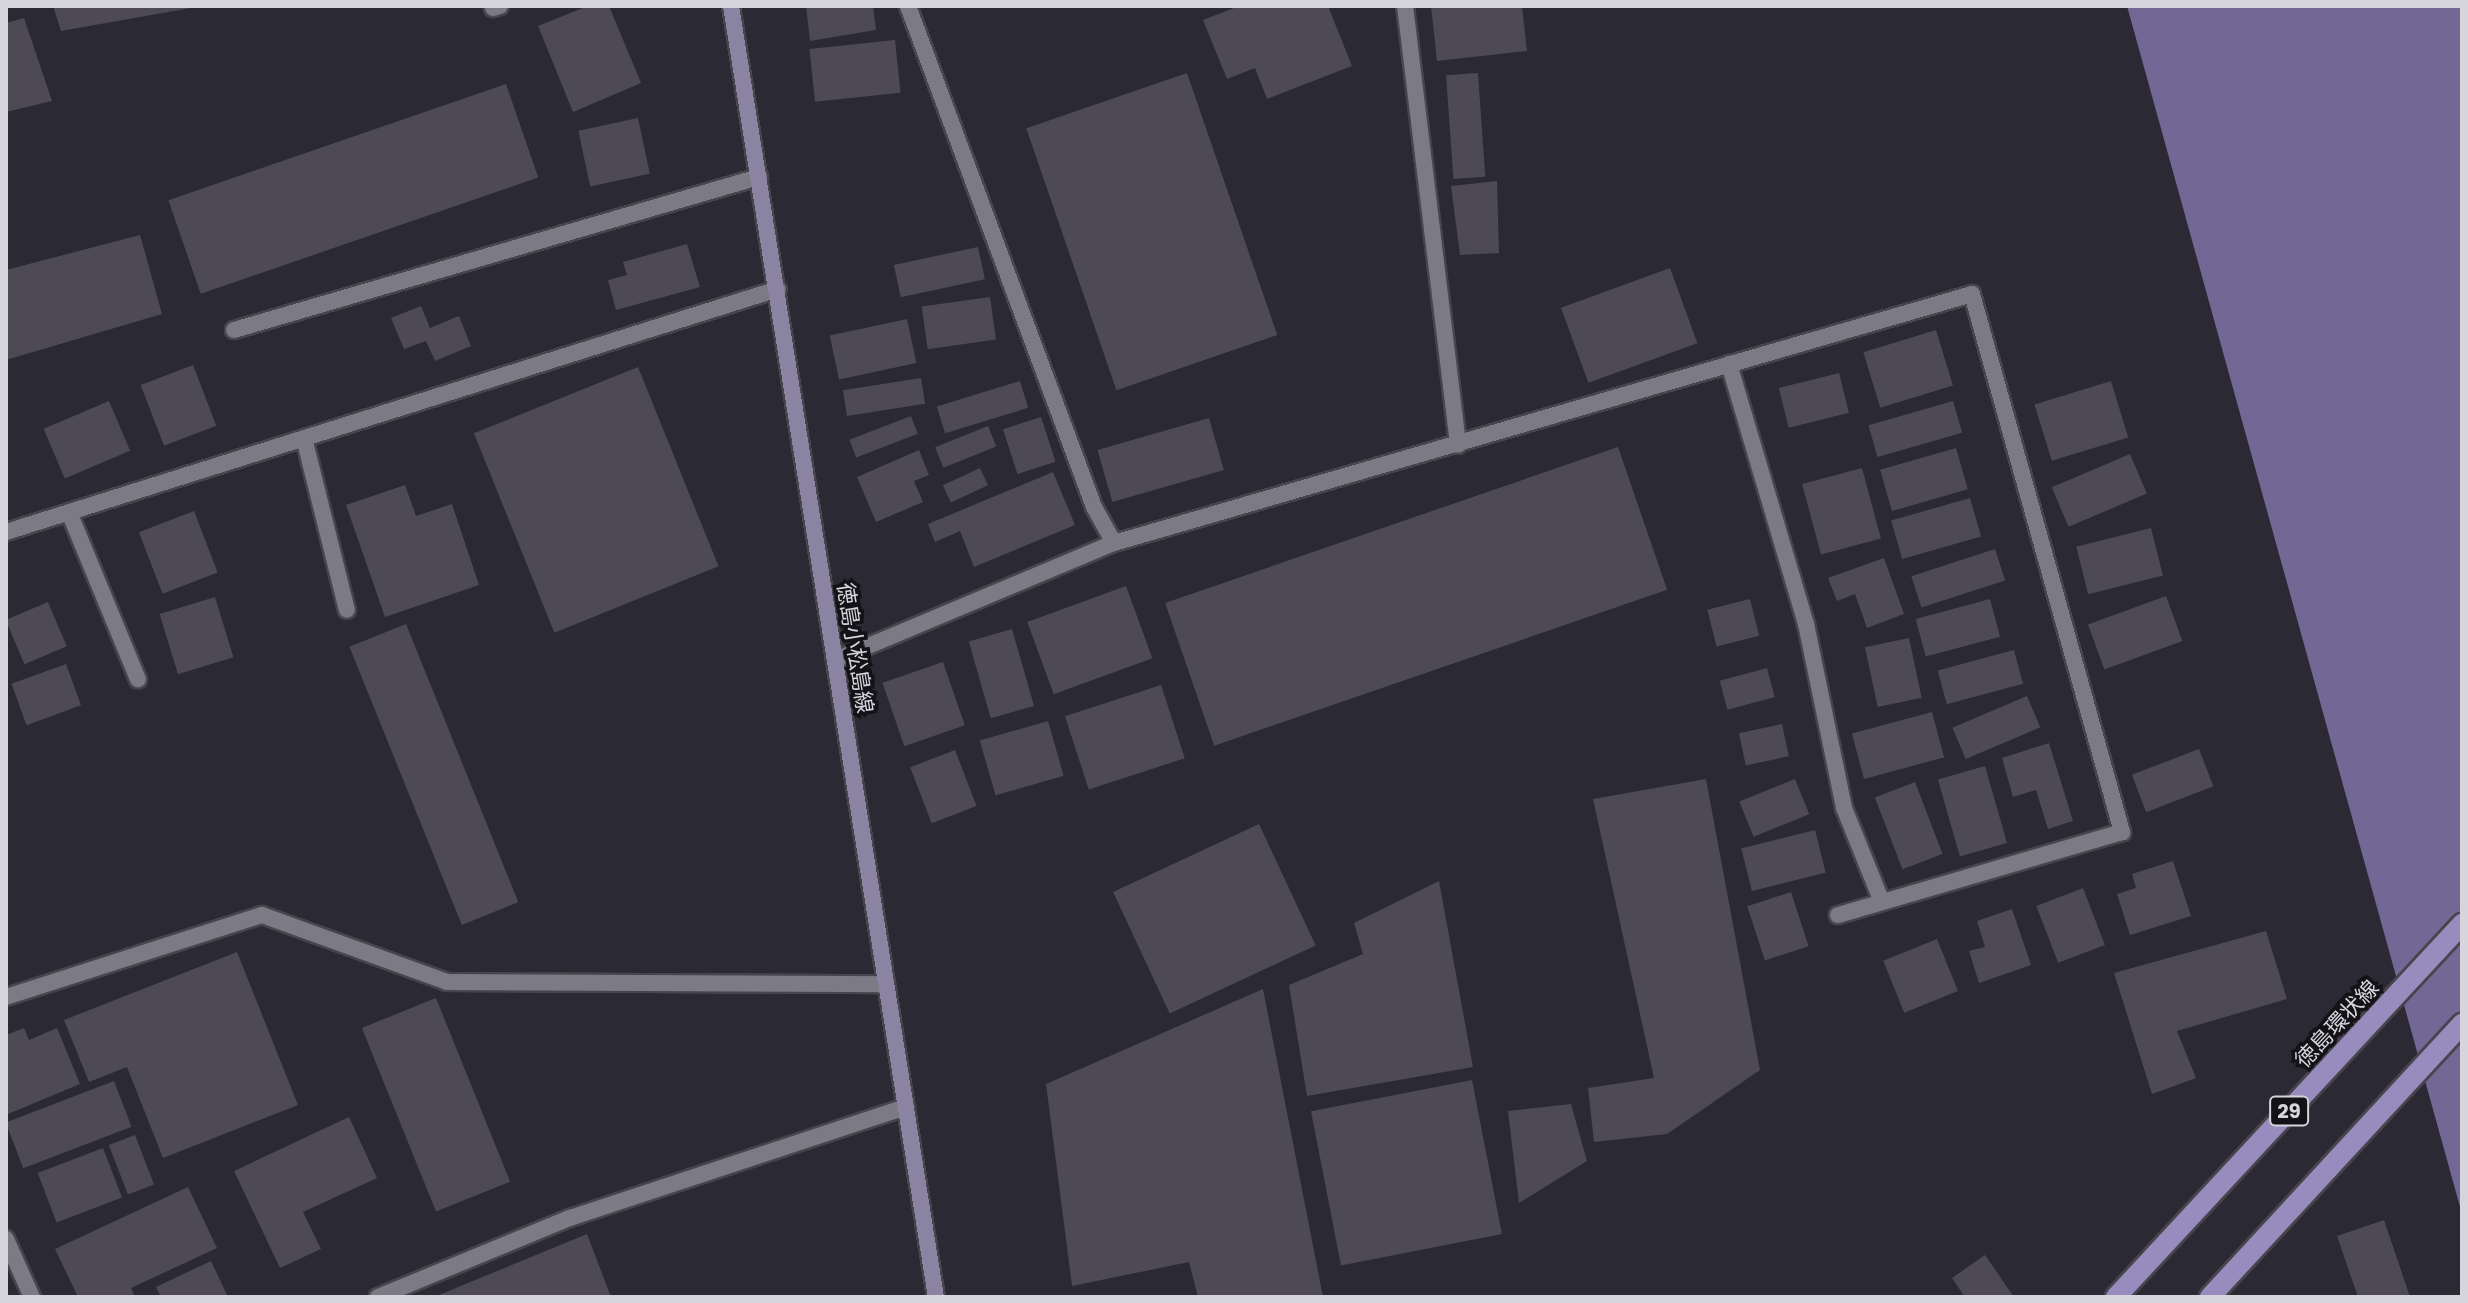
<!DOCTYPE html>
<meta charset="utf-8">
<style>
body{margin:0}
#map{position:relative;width:2468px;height:1303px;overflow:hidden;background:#2b2933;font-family:Poppins,"Noto Sans JP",sans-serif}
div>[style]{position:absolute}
.water>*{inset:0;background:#736796}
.building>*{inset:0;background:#4d4a55;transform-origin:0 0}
.roads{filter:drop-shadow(2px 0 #47454c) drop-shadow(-2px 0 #47454c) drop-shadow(0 2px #47454c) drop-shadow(0 -2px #47454c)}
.street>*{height:16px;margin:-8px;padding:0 8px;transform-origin:8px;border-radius:8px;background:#7c7a85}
.secondary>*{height:16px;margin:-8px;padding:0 8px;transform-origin:8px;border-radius:8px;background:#8a83a1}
.primary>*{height:20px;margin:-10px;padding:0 10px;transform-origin:10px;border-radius:10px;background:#988bbd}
span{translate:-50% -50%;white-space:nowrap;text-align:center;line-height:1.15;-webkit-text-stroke:7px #131217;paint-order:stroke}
.shield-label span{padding:2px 6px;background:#131217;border:2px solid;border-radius:6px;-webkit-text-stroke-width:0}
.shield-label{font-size:20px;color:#d7d5dc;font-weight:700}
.street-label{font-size:22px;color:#d7d5dc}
.frame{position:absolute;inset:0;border:8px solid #d7d5dc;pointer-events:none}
</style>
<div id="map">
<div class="water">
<div style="clip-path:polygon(2127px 6px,2462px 6px,2462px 1214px)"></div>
</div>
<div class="building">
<div style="clip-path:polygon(53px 6px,190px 6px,191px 8px,61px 31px)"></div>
<div style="clip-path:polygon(588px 6px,609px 6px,641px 83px,573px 112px,538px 26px)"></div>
<div style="clip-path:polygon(806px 6px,873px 6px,876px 30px,810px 41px)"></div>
<div style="clip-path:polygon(1239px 6px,1328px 6px,1352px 66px,1267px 99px,1255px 68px,1227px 79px,1203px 20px)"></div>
<div style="clip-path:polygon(1431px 6px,1522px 6px,1527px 51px,1437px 61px)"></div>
<div style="clip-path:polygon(24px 18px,52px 101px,6px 112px,6px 23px)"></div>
<div style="left:895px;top:40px;width:53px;height:86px;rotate:84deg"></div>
<div style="left:1187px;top:73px;width:277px;height:170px;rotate:71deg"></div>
<div style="left:1478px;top:73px;width:104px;height:32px;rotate:86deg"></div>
<div style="left:506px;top:84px;width:99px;height:357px;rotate:71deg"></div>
<div style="left:638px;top:118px;width:57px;height:61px;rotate:78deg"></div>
<div style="clip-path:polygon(1497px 181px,1499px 253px,1460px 255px,1451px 186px)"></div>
<div style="clip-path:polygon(140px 235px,162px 314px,6px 360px,6px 270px)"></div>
<div style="clip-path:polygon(687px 244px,700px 287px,616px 310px,608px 280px,627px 275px,623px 262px)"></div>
<div style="left:978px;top:247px;width:33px;height:86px;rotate:78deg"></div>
<div style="left:1670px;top:268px;width:80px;height:116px;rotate:70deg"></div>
<div style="left:990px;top:297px;width:43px;height:69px;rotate:82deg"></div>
<div style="clip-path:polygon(421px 306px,430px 328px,459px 316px,471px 346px,435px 361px,426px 341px,404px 349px,391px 318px)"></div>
<div style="left:907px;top:319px;width:45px;height:79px;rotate:78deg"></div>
<div style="left:1936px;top:330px;width:58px;height:76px;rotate:73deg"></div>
<div style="left:193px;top:365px;width:65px;height:56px;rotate:69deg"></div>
<div style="left:638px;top:367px;width:215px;height:177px;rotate:68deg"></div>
<div style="left:1839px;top:373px;width:41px;height:62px;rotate:76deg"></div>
<div style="left:921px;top:378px;width:26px;height:79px;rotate:81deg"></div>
<div style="left:1020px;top:381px;width:28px;height:87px;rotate:73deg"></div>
<div style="left:2111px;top:381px;width:59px;height:80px;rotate:73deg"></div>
<div style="left:109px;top:401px;width:54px;height:71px;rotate:67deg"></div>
<div style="left:1953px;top:401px;width:33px;height:88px;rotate:74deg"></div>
<div style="left:911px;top:416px;width:19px;height:66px;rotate:69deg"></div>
<div style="left:1041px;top:417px;width:47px;height:40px;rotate:72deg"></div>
<div style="left:1209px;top:418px;width:54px;height:116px;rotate:74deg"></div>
<div style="left:988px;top:426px;width:22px;height:57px;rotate:68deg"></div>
<div style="left:1618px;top:447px;width:151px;height:479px;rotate:71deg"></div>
<div style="left:1956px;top:448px;width:43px;height:79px;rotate:74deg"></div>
<div style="clip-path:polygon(919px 450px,929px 475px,914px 481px,923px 502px,876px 522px,857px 477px)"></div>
<div style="left:2130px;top:454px;width:43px;height:85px;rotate:67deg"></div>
<div style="left:980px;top:468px;width:19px;height:41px;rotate:65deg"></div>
<div style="left:1862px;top:468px;width:73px;height:62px;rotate:75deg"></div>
<div style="clip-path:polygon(1053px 472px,1075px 525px,974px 567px,960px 531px,935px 542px,928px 524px)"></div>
<div style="clip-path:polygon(405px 485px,416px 516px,452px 504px,479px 585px,385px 617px,346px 505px)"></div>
<div style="left:1970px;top:498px;width:40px;height:82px;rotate:74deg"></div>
<div style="left:194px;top:511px;width:66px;height:59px;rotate:69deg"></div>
<div style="left:2151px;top:528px;width:49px;height:77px;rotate:76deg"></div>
<div style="left:1995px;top:549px;width:33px;height:88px;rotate:72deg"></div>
<div style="clip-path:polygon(1884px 558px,1904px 614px,1867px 628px,1855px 594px,1837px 601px,1828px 578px)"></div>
<div style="left:1126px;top:586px;width:77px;height:105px;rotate:70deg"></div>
<div style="left:2166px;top:596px;width:48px;height:83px;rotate:70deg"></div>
<div style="left:215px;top:597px;width:63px;height:58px;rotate:73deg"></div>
<div style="left:1750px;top:599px;width:38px;height:44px;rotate:76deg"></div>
<div style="left:1990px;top:599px;width:39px;height:77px;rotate:75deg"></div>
<div style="left:48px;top:602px;width:48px;height:46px;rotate:67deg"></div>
<div style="left:406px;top:624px;width:300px;height:61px;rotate:68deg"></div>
<div style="left:1012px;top:629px;width:80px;height:45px;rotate:74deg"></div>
<div style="left:1909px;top:638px;width:61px;height:45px;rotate:78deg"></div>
<div style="left:2014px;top:650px;width:35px;height:79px;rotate:75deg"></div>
<div style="left:943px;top:662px;width:67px;height:64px;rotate:71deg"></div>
<div style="left:66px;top:664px;width:44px;height:58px;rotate:70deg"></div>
<div style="left:1767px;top:668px;width:30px;height:49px;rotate:75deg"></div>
<div style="left:1161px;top:685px;width:77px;height:101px;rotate:72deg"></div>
<div style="left:2027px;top:696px;width:34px;height:81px;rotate:67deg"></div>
<div style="left:1932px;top:712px;width:47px;height:83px;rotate:75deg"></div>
<div style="left:1048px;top:721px;width:57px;height:71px;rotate:74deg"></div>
<div style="left:1782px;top:724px;width:33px;height:44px;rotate:78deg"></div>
<div style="clip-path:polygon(2049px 743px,2073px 821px,2048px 829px,2036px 790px,2013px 797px,2002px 758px)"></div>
<div style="left:2199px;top:749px;width:40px;height:72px;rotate:69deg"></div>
<div style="left:955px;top:750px;width:60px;height:48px;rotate:69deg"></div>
<div style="left:1985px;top:766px;width:80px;height:49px;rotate:74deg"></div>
<div style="clip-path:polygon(1706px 779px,1760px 1070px,1667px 1134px,1594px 1142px,1588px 1088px,1654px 1078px,1593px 799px)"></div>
<div style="left:1795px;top:779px;width:38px;height:60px;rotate:68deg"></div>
<div style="left:1915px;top:782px;width:77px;height:43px;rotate:69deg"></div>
<div style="left:1259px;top:824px;width:134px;height:161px;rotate:65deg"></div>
<div style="left:1815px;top:830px;width:44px;height:76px;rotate:76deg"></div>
<div style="clip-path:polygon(2173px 861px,2191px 916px,2130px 935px,2117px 894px,2136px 888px,2132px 874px)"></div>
<div style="clip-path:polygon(1439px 881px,1473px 1067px,1307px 1096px,1289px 985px,1363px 954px,1354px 923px)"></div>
<div style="left:2083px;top:888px;width:61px;height:50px;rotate:69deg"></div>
<div style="left:1791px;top:892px;width:57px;height:46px;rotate:72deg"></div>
<div style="clip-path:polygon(2012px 909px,2031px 965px,1979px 983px,1969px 951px,1985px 947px,1977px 921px)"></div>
<div style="clip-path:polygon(2266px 931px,2287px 999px,2177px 1031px,2196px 1078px,2152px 1094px,2114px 973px)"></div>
<div style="left:1937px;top:939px;width:56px;height:58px;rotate:68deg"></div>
<div style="clip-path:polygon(237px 952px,298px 1105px,163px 1158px,127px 1067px,89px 1082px,64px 1020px)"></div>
<div style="clip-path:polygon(1263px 989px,1323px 1297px,1198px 1297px,1189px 1262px,1072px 1286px,1046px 1084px)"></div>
<div style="left:436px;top:998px;width:198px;height:80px;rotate:68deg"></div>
<div style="clip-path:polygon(24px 1028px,29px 1040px,57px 1028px,80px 1084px,8px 1114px,6px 1035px)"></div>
<div style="left:1472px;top:1080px;width:157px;height:164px;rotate:79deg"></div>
<div style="left:114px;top:1081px;width:49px;height:116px;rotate:69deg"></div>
<div style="clip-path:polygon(1571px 1104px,1587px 1161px,1519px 1203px,1508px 1111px)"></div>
<div style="clip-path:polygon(349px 1117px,377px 1178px,303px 1212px,321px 1249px,280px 1268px,234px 1171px)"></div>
<div style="left:135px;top:1135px;width:53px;height:28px;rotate:69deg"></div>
<div style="left:103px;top:1148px;width:53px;height:70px;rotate:69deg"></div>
<div style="clip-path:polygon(188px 1187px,217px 1248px,131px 1288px,135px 1297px,78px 1297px,55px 1249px)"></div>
<div style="clip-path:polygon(2384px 1220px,2410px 1297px,2358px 1297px,2337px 1236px)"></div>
<div style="clip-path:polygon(587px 1234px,611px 1297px,434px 1297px)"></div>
<div style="clip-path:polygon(1985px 1255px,2014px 1297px,1965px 1297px,1952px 1278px)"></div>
<div style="clip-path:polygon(211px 1261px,228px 1297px,161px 1297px,156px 1287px)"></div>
</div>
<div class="roads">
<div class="street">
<div style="left:908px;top:6px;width:534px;rotate:69.63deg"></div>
<div style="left:1094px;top:507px;width:41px;rotate:60.9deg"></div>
<div style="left:1405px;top:6px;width:442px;rotate:83.1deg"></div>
<div style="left:493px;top:8px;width:7px;rotate:-16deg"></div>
<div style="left:234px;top:330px;width:547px;rotate:-16.25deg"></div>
<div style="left:1729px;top:364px;width:271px;rotate:73.5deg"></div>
<div style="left:1806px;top:624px;width:188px;rotate:78.3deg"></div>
<div style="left:1844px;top:808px;width:101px;rotate:68deg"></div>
<div style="left:304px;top:438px;width:177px;rotate:76deg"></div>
<div style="left:69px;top:512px;width:181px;rotate:67.6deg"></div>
<div style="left:6px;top:532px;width:809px;rotate:-17.47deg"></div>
<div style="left:835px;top:660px;width:303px;rotate:-22.8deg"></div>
<div style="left:1114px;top:543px;width:893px;rotate:-16.18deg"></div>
<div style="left:1972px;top:294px;width:559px;rotate:74.42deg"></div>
<div style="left:2122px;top:832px;width:296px;rotate:163.7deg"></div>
<div style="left:6px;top:997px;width:269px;rotate:-17.8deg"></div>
<div style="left:262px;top:915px;width:197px;rotate:19.9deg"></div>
<div style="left:447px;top:982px;width:439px;rotate:0.3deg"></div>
<div style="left:6px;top:1239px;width:64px;rotate:65.9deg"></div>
<div style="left:378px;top:1297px;width:208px;rotate:-22.4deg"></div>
<div style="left:570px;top:1218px;width:354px;rotate:-18.3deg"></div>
</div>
<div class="secondary">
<div style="left:731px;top:6px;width:1307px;rotate:80.98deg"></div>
</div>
<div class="primary">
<div style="left:2116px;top:1297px;width:509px;rotate:-47.15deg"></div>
<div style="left:2210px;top:1297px;width:372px;rotate:-47.3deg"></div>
</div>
</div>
<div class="shield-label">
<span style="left:2289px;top:1111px">29</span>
</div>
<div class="street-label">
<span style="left:855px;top:648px;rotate:81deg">徳島小松島線</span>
<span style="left:2337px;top:1024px;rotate:-47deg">徳島環状線</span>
</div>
<div class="frame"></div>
</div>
